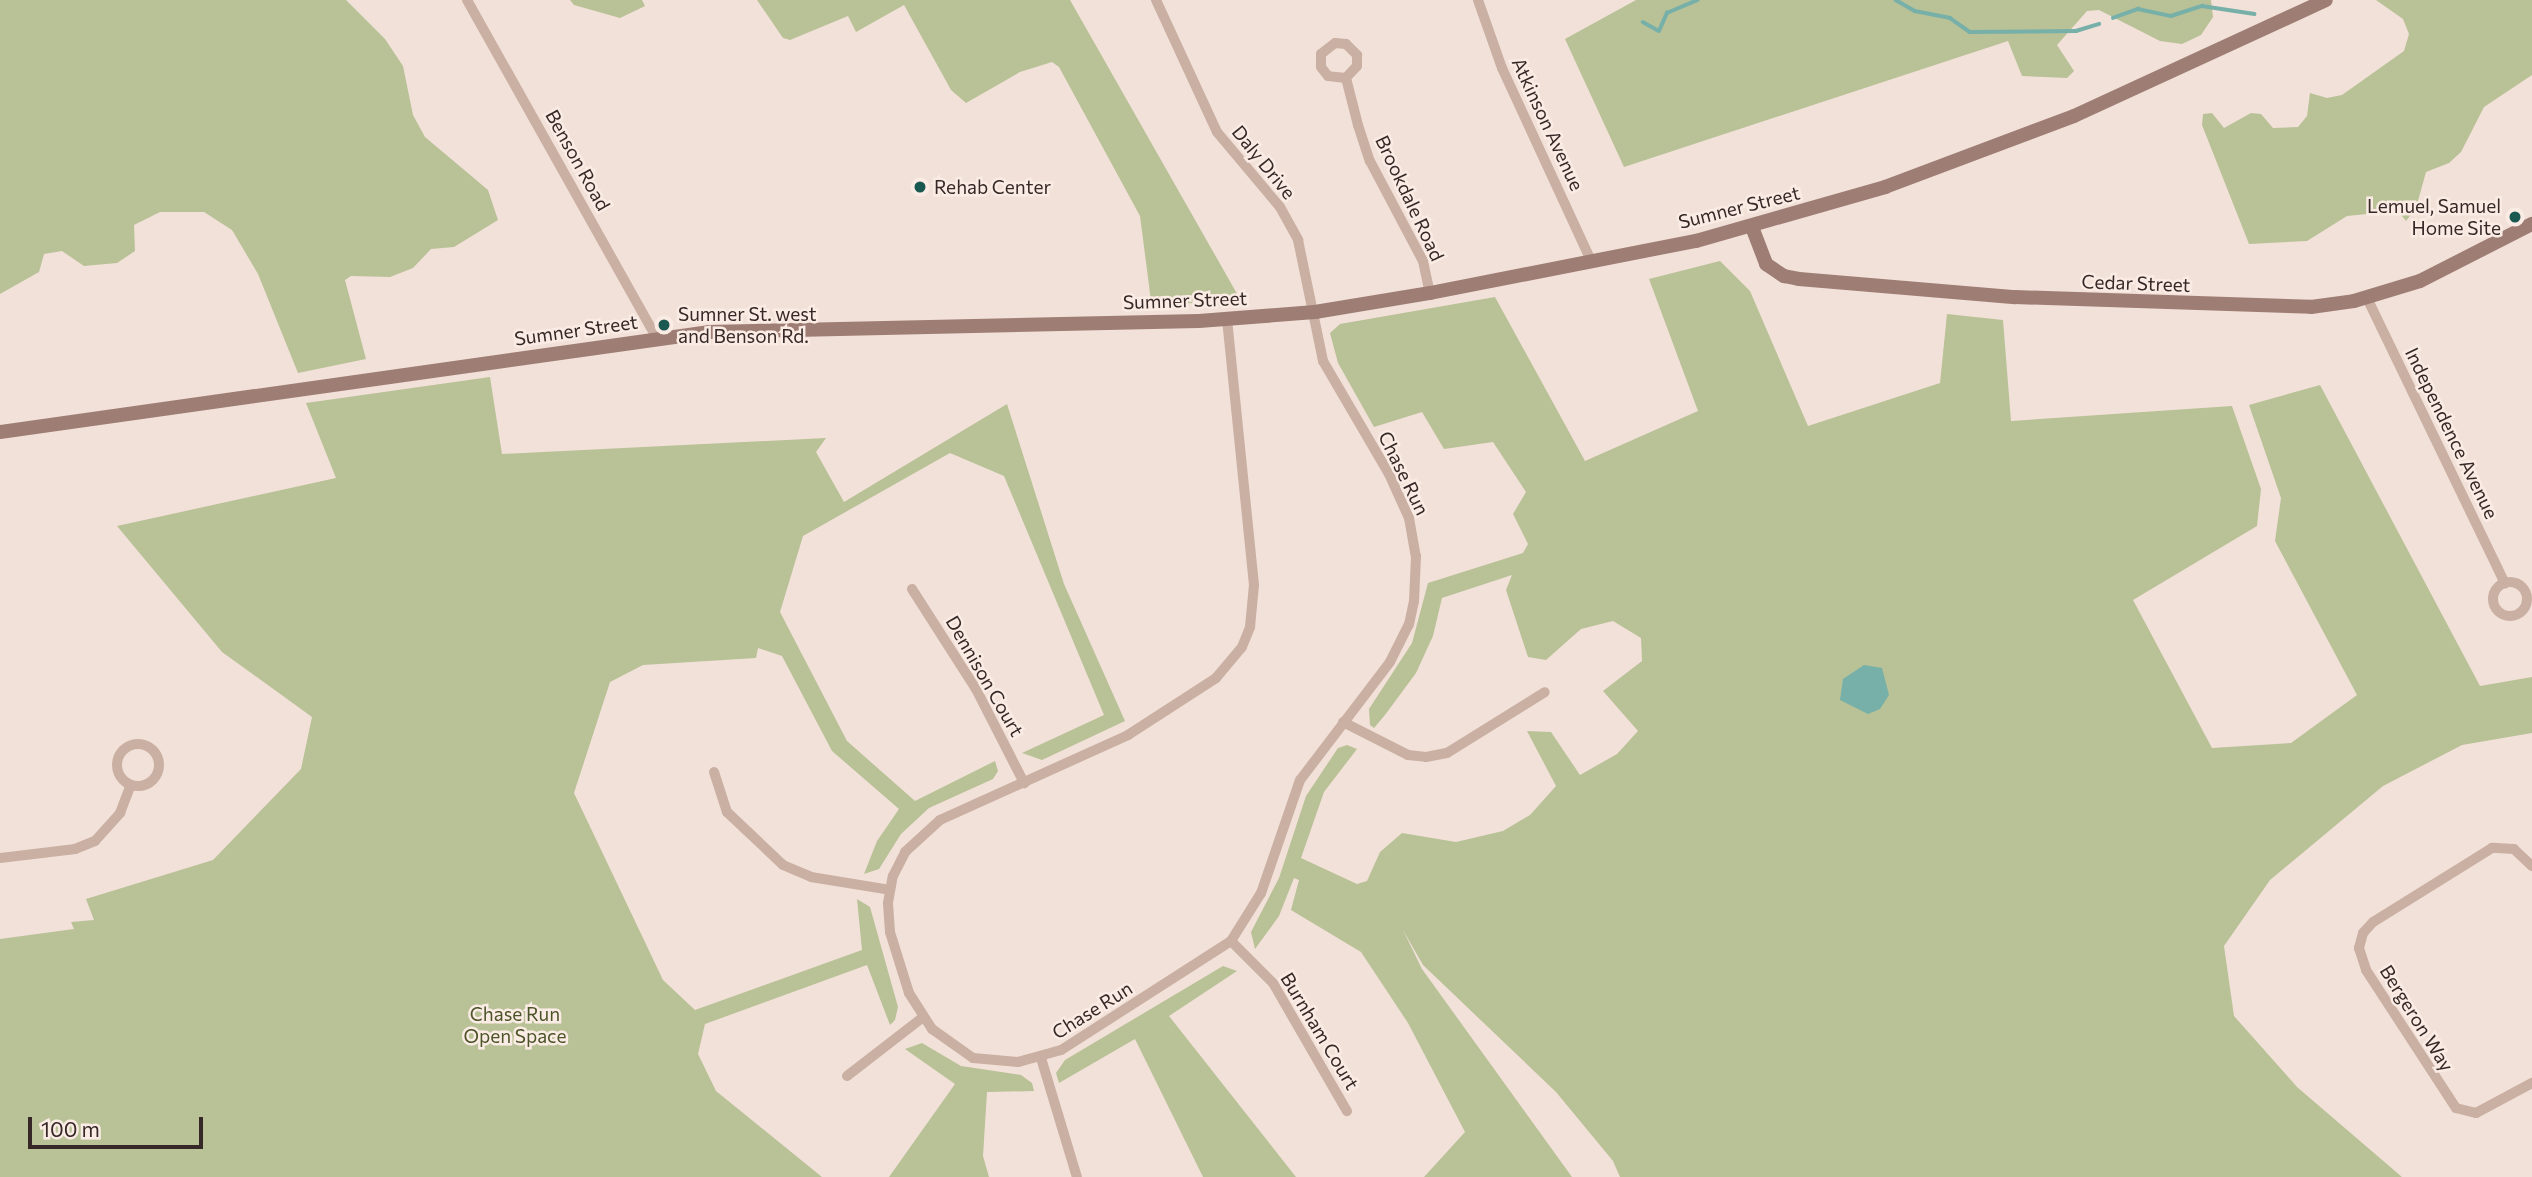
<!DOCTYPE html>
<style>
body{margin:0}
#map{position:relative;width:2532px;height:1177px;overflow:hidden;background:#f2e1d8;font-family:Commissioner,sans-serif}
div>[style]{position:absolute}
.green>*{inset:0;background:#b9c197}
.water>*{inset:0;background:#76b0a9}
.stream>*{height:3.5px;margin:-1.75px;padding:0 1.75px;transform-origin:1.75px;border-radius:1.75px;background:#76b0a9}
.street>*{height:10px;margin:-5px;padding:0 5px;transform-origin:5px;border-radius:5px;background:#caafa3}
.street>.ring{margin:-5px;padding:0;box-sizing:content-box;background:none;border:10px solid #caafa3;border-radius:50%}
.secondary>*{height:14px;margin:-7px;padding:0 7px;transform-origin:7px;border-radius:7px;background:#9e7d75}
.dots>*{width:19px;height:19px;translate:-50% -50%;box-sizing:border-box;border:4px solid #faece4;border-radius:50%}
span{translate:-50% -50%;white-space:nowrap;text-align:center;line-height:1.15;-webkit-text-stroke:5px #faece4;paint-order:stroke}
.street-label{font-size:19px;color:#352826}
.poi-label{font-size:19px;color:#352826}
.left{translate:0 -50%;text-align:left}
.right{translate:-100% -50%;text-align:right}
.park-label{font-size:19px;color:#4b5428}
.scale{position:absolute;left:28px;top:1117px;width:175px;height:32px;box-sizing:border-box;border:4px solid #352826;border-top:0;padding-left:9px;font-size:21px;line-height:24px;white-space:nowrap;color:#352826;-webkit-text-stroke:5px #faece4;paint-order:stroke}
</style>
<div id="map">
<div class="green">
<div style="clip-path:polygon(0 0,346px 0,385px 39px,403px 66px,413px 115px,425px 137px,488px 190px,498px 220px,454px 247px,431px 249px,413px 268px,390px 277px,351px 276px,345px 280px,366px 359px,298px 373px,258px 274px,232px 230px,204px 212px,160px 212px,134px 225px,135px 251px,117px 263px,84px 266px,62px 251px,44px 254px,39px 272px,0 294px)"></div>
<div style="clip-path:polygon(570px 0,642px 0,645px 6px,620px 18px,574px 5px)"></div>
<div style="clip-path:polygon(757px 0,1070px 0,1244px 306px,1151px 301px,1140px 216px,1059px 67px,1052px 62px,1020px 72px,966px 103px,951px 90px,904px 5px,856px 32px,848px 16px,790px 40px,783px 38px)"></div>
<div style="clip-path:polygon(1636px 0,2211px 0,2213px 17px,2201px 35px,2182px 44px,2160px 41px,2099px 10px,2087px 11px,2057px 45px,2074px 71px,2067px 78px,2022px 76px,2008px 41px,1624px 167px,1565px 39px)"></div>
<div style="clip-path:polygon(2376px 0,2532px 0,2532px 75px,2484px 107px,2461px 152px,2449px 163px,2426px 172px,2416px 208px,2406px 221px,2398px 211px,2347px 216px,2307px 241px,2249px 244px,2202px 125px,2203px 114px,2212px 113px,2224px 128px,2251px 113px,2261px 114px,2273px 128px,2298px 127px,2307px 116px,2310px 93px,2327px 98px,2342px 95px,2404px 51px,2409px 34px,2403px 19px)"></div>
<div style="clip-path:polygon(1720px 261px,1750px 291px,1808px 426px,1940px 383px,1947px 314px,2003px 320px,2011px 421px,2232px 406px,2261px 489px,2257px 526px,2133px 600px,2212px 748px,2291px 743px,2357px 695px,2275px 541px,2281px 498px,2249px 405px,2320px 385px,2480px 686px,2532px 677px,2532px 733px,2462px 745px,2383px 786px,2270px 880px,2224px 946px,2234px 1016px,2297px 1087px,2402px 1177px,1620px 1177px,1613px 1161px,1556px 1092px,1423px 965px,1403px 930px,1422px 969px,1572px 1177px,1424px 1177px,1465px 1132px,1408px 1023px,1361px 952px,1291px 910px,1299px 880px,1294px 878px,1279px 916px,1255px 949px,1251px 932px,1279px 878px,1306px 796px,1338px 748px,1347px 745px,1357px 749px,1324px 792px,1301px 858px,1357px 884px,1367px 881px,1380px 852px,1402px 833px,1456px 842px,1503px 831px,1530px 815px,1556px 786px,1527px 731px,1551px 732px,1580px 775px,1617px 754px,1638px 731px,1603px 691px,1642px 661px,1641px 638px,1613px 621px,1581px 629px,1546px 660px,1528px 657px,1506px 590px,1512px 575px,1442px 598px,1433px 636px,1416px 673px,1385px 715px,1374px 728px,1370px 725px,1369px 709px,1412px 643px,1428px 583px,1523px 553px,1528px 544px,1513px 514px,1526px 492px,1493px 442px,1444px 449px,1422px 412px,1374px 427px,1338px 363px,1330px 333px,1340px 324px,1495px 297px,1585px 461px,1698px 411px,1649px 279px)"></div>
<div style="clip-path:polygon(490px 377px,502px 454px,826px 438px,816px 452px,844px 502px,1007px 404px,1064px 584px,1125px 721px,1042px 760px,1022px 753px,1104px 715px,1004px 476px,950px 453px,803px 536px,780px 612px,847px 741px,915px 801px,995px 761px,998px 771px,993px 779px,929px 808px,901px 834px,879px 869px,864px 874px,877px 841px,899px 809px,832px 751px,782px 656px,758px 648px,756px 658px,643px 665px,610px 682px,574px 793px,663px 980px,695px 1010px,862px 950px,857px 899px,870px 907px,898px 1007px,895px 1020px,890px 1025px,867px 965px,705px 1024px,698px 1054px,716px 1091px,822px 1177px,0 1177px,0 939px,74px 929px,71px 922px,94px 920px,86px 899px,213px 860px,301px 769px,312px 717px,222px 652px,117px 526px,336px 478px,306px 403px)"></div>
<div style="clip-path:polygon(1223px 966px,1237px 971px,1169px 1016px,1296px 1177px,1203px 1177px,1135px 1039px,1059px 1083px,1056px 1073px,1065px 1060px)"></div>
<div style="clip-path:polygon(922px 1043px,961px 1066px,1021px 1075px,1032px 1083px,1034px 1091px,987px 1092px,983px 1156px,989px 1177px,889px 1177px,955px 1084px,905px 1049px)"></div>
</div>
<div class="water">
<div style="clip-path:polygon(1864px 665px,1882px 668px,1889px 695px,1880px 709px,1868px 714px,1840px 700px,1843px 679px)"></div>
</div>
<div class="stream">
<div style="left:1896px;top:0;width:22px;rotate:30deg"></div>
<div style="left:1915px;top:11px;width:36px;rotate:11deg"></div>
<div style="left:1950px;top:18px;width:24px;rotate:35deg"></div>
<div style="left:1970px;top:32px;width:106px;rotate:-0.5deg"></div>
<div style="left:2076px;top:31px;width:24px;rotate:-17deg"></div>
<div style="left:2113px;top:18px;width:27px;rotate:-20deg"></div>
<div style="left:2138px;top:9px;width:34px;rotate:12deg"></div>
<div style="left:2171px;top:16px;width:33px;rotate:-18deg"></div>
<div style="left:2202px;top:6px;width:53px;rotate:8.7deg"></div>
<div style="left:1643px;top:22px;width:18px;rotate:29deg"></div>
<div style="left:1659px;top:31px;width:20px;rotate:-66deg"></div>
<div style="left:1667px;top:13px;width:33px;rotate:-23deg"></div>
</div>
<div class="street">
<div style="left:467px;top:0;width:388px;rotate:60.7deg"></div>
<div style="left:1156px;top:0;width:145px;rotate:65.2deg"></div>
<div style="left:1217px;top:132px;width:98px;rotate:50deg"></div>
<div style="left:1280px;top:207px;width:38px;rotate:61deg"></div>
<div style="left:1298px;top:240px;width:124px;rotate:78.3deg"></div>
<div style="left:1323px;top:361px;width:131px;rotate:59.7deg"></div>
<div style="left:1389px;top:474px;width:48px;rotate:65.6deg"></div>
<div style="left:1409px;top:518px;width:39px;rotate:80deg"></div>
<div style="left:1416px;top:556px;width:45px;rotate:92.5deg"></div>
<div style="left:1414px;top:601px;width:24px;rotate:102deg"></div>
<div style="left:1409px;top:624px;width:42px;rotate:116.6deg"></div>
<div style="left:1390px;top:662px;width:148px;rotate:127.3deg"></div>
<div style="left:1300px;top:780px;width:120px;rotate:109deg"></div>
<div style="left:1261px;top:893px;width:57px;rotate:122deg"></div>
<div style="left:1231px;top:941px;width:202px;rotate:147.3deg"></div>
<div style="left:1061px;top:1050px;width:45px;rotate:164.4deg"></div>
<div style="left:1018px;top:1062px;width:45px;rotate:-174.9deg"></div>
<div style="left:973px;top:1058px;width:50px;rotate:-144.7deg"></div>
<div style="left:932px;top:1029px;width:43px;rotate:-122.6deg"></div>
<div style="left:909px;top:993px;width:64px;rotate:-107.3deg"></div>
<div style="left:890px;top:932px;width:29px;rotate:-94deg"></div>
<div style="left:888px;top:903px;width:27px;rotate:-80deg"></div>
<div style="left:893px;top:876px;width:27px;rotate:-63deg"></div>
<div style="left:905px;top:852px;width:47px;rotate:-42.4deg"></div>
<div style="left:940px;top:820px;width:206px;rotate:-24.3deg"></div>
<div style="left:1128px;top:735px;width:105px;rotate:-32.9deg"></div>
<div style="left:1216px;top:678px;width:40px;rotate:-50deg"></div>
<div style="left:1242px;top:647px;width:22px;rotate:-68deg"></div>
<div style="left:1250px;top:627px;width:42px;rotate:-84.6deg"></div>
<div style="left:1254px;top:585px;width:267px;rotate:-95.8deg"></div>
<div style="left:1478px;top:0;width:72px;rotate:70.6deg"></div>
<div style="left:1502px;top:68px;width:213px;rotate:65.2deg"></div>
<div style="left:1346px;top:78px;width:18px;rotate:-174deg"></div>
<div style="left:1328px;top:76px;width:11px;rotate:-128deg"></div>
<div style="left:1321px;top:67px;width:13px;rotate:-90deg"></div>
<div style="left:1321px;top:54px;width:18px;rotate:-38deg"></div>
<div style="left:1335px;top:43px;width:11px;rotate:5deg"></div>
<div style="left:1346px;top:44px;width:16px;rotate:45deg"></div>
<div style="left:1357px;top:55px;width:11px;rotate:90deg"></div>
<div style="left:1357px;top:66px;width:16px;rotate:133deg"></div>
<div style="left:1346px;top:78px;width:49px;rotate:75.7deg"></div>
<div style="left:1358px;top:125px;width:38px;rotate:72deg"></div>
<div style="left:1370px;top:161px;width:113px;rotate:62.1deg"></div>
<div style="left:1423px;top:261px;width:33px;rotate:78deg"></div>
<div style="left:2367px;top:298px;width:317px;rotate:64.2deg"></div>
<div class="ring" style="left:2493px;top:582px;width:24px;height:24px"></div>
<div style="left:912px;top:589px;width:119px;rotate:57.4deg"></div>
<div style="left:976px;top:689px;width:106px;rotate:62.9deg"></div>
<div style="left:1343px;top:722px;width:73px;rotate:26.9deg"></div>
<div style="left:1408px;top:755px;width:18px;rotate:6deg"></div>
<div style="left:1426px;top:757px;width:21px;rotate:-11deg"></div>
<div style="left:1447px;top:753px;width:115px;rotate:-31.9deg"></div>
<div class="ring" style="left:117px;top:744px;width:32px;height:32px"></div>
<div style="left:714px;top:772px;width:42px;rotate:72deg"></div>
<div style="left:727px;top:812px;width:77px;rotate:43.4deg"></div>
<div style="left:783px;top:865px;width:30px;rotate:23deg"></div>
<div style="left:811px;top:877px;width:80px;rotate:9.3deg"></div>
<div style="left:0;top:858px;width:76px;rotate:-6.8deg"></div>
<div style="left:75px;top:849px;width:22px;rotate:-22deg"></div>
<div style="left:95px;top:841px;width:38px;rotate:-48deg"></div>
<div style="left:120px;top:813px;width:30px;rotate:-69deg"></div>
<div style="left:2532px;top:866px;width:25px;rotate:-137deg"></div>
<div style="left:2514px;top:849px;width:22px;rotate:-177deg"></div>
<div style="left:2492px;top:848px;width:140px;rotate:148.1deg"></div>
<div style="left:2373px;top:922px;width:15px;rotate:132deg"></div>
<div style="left:2363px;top:933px;width:16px;rotate:105deg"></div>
<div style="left:2359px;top:948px;width:23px;rotate:72deg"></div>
<div style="left:2366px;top:970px;width:165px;rotate:56.9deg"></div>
<div style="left:2456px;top:1108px;width:21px;rotate:14deg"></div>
<div style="left:2476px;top:1113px;width:64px;rotate:-28.2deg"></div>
<div style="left:1231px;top:941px;width:59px;rotate:45deg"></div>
<div style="left:1273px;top:983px;width:148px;rotate:60deg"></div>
<div style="left:1041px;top:1058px;width:124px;rotate:73.2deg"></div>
<div style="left:847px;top:1076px;width:95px;rotate:-37.7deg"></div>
</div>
<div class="secondary">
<div style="left:1752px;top:227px;width:40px;rotate:69deg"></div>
<div style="left:1766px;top:264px;width:22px;rotate:34deg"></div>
<div style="left:1784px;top:276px;width:15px;rotate:11deg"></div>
<div style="left:1799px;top:279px;width:217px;rotate:4.8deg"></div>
<div style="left:2015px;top:297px;width:296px;rotate:1.9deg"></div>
<div style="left:2311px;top:307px;width:43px;rotate:-7.9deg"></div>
<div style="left:2354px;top:301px;width:69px;rotate:-16.9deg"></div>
<div style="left:2420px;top:281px;width:126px;rotate:-27deg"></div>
<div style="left:0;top:432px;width:717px;rotate:-8.02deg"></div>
<div style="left:710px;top:332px;width:489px;rotate:-1.3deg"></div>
<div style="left:1199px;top:321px;width:116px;rotate:-4.4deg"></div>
<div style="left:1315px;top:312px;width:117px;rotate:-9.4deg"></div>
<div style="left:1430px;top:293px;width:271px;rotate:-11.1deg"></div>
<div style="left:1696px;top:241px;width:197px;rotate:-15.9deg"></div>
<div style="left:1885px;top:187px;width:202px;rotate:-20.6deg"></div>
<div style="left:2074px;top:116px;width:277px;rotate:-24.7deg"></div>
</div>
<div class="dots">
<div style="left:920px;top:187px;background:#1a5852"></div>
<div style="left:2515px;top:217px;background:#1a5852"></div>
<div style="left:664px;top:325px;background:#1a5852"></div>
</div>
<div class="street-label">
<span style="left:1548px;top:124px;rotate:65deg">Atkinson Avenue</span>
<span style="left:578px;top:160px;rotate:61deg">Benson Road</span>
<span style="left:1264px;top:162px;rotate:51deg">Daly Drive</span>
<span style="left:1410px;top:198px;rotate:65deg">Brookdale Road</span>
<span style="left:1739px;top:207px;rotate:-14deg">Sumner Street</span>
<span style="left:2136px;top:283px;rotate:2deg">Cedar Street</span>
<span style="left:1185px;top:300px;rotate:-2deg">Sumner Street</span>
<span style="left:576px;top:330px;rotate:-8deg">Sumner Street</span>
<span style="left:2452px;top:433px;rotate:64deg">Independence Avenue</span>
<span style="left:1404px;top:473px;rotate:64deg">Chase Run</span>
<span style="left:985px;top:676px;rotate:60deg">Dennison Court</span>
<span style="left:1092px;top:1010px;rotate:-32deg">Chase Run</span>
<span style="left:2417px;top:1018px;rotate:58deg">Bergeron Way</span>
<span style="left:1320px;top:1031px;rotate:59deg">Burnham Court</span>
</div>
<div class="poi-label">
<span class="left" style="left:934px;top:187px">Rehab Center</span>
<span class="right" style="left:2501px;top:217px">Lemuel, Samuel<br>Home Site</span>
<span class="left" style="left:678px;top:325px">Sumner St. west<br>and Benson Rd.</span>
</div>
<div class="park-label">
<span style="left:515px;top:1025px">Chase Run<br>Open Space</span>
</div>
<div class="scale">100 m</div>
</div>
